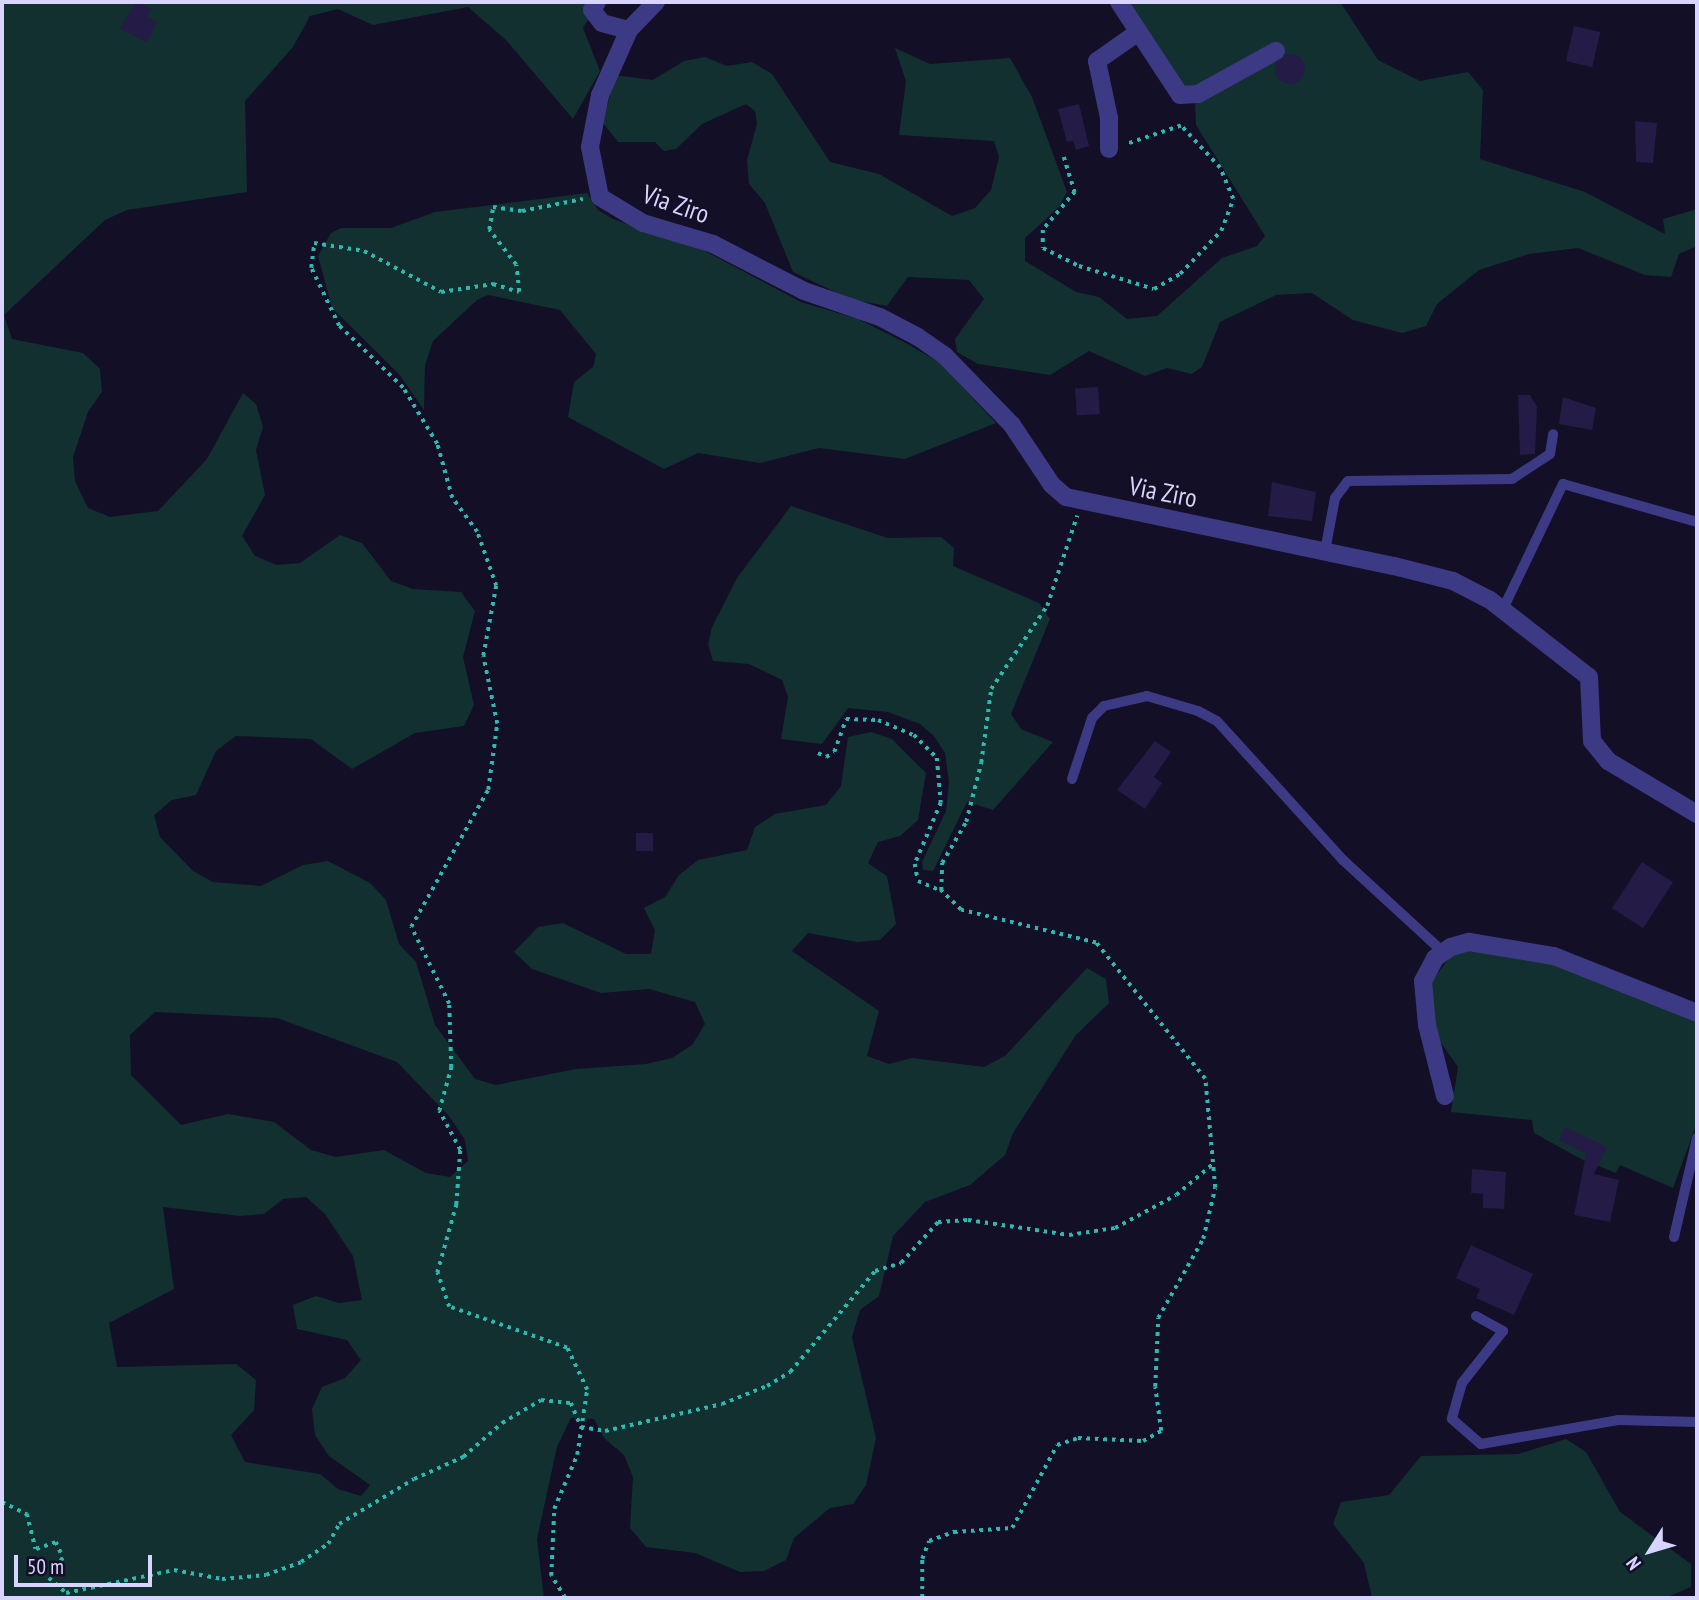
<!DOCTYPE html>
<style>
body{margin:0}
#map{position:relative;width:1699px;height:1600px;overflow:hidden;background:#130f26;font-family:"PT Sans Narrow",sans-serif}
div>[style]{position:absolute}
.green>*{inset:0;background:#12302f}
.building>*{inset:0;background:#241b47;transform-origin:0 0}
.round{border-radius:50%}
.path>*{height:3.5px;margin-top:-1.75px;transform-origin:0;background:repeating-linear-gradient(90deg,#2fb8b0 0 3.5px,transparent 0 8.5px)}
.lane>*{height:10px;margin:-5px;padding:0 5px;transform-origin:5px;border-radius:5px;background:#3d3a85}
.street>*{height:18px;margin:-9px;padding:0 9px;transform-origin:9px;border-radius:9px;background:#3d3a85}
span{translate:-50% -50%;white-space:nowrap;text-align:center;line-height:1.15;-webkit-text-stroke:5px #130f26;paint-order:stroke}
.street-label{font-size:26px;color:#d9d4ff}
.frame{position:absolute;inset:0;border:4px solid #d9d4ff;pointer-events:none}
.north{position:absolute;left:1615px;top:1516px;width:70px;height:70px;-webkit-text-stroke:5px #130f26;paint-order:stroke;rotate:233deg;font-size:19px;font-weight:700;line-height:28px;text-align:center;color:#d9d4ff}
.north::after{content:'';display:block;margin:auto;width:24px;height:32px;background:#d9d4ff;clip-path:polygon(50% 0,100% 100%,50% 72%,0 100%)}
.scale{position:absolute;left:14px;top:1555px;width:138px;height:32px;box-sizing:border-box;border:4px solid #d9d4ff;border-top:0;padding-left:9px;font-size:21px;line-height:24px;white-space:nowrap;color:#d9d4ff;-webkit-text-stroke:5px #130f26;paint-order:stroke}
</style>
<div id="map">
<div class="green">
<div style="clip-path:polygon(evenodd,2px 2px,593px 2px,597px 6px,583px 28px,600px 71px,573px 119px,506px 40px,468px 7px,373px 25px,338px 9px,310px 16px,293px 47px,245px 101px,247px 192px,127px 210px,105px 220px,4px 315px,12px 339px,83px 353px,100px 369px,102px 392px,88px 412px,73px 457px,75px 481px,88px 508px,110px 517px,158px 511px,207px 459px,243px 393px,256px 404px,263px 427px,256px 450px,265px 495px,242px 536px,255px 556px,277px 565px,300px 563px,340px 535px,362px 543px,391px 581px,413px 589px,461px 592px,475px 611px,463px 657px,474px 705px,464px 726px,415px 733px,352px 769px,311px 739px,236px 736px,216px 751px,196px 795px,172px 800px,154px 815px,160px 837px,193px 871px,213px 882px,261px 886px,303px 865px,328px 861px,370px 883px,386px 900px,399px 944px,416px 962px,435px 1025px,475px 1079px,496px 1085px,576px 1069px,646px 1064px,672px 1058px,692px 1045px,705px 1024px,695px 1002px,649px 989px,601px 993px,532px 969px,514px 952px,538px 927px,563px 923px,626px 954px,651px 954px,655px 930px,644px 908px,665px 897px,679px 875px,698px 860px,747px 850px,755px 827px,775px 814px,826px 805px,841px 786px,848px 737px,871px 732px,892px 739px,926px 773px,918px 820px,900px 836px,878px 842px,868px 863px,887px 876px,896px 924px,880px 940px,857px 942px,808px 933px,792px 951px,879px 1011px,867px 1056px,889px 1064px,912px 1058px,984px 1067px,1005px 1056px,1087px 968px,1106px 979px,1109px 1003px,1076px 1035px,1013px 1133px,1005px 1155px,970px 1185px,925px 1202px,893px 1236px,879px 1296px,860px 1310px,852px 1337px,876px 1438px,866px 1485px,853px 1504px,830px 1508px,794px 1538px,786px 1560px,764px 1571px,740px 1572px,695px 1553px,646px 1547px,630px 1528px,633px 1477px,624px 1455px,604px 1438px,594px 1419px,571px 1418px,557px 1447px,537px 1539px,544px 1598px,2px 1598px,2px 2px,155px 1012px,277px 1018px,397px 1062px,449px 1116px,465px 1140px,468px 1161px,450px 1177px,426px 1173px,384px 1150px,336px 1157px,311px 1150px,274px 1122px,228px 1114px,181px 1125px,131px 1075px,130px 1035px,155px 1012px,2px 2px,306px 1197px,325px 1214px,353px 1256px,362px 1300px,339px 1303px,316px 1296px,293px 1305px,297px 1329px,347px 1340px,361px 1360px,345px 1378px,322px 1387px,312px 1409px,315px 1435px,329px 1456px,370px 1485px,361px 1496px,338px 1489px,320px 1474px,245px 1462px,231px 1435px,254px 1410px,256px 1380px,236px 1364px,117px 1367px,109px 1323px,174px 1289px,163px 1207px,240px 1216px,264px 1214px,283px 1199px,306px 1197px)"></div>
<div style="clip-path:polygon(1127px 2px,1340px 2px,1378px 60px,1420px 81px,1468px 72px,1483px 90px,1480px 159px,1585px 192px,1665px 234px,1663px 219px,1697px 209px,1697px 246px,1679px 254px,1671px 277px,1645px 275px,1578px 248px,1529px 254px,1479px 270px,1437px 304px,1426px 326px,1402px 333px,1353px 320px,1312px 293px,1276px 295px,1220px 322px,1202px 367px,1192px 374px,1167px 368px,1145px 376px,1089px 351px,1050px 375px,978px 364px,957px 352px,955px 339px,984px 299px,969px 280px,908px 277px,887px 306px,850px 299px,793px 272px,765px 203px,749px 184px,747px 160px,757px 124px,755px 111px,746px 104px,702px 124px,676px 149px,664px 151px,655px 142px,618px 142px,603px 123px,615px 75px,653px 80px,684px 61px,705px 57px,727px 66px,752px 62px,772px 74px,830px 162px,879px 174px,952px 216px,975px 208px,991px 190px,999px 157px,994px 141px,899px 135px,906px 81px,895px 48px,930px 64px,1010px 58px,1032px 97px,1067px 192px,1059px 207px,1025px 238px,1025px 261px,1076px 292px,1099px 297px,1127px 319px,1157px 316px,1222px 258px,1257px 246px,1265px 236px,1196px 125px,1195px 103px,1159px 59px)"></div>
<div style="clip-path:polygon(587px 193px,598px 210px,613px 219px,705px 251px,801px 302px,858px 319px,904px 342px,940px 363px,996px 423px,905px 459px,819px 448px,760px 463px,698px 453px,664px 469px,568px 417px,574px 382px,593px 367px,596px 354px,560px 310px,488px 295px,477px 300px,433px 341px,425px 365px,424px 410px,399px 374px,332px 308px,318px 256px,331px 233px,341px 228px,391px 228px,435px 212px)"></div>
<div style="clip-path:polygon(791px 506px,888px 538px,941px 537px,954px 548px,953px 566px,1039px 603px,1050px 619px,1011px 714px,1021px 729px,1053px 742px,993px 810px,967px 802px,933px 871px,923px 870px,922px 862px,946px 811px,949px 782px,945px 753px,934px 736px,920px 724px,888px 712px,848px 708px,822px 744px,781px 739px,788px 697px,782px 680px,749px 664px,713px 661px,708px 644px,712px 627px,737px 578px)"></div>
<div style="clip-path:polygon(1470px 948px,1550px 961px,1697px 1018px,1697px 1123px,1673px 1188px,1620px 1165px,1616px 1173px,1583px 1160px,1534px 1133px,1532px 1120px,1451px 1112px,1458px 1067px,1437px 1037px,1429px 985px,1452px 954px)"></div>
<div style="clip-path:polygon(1566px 1439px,1586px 1452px,1620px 1512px,1691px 1564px,1691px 1587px,1665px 1598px,1372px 1598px,1364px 1563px,1333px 1524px,1341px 1502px,1389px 1495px,1421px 1456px,1518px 1454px)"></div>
</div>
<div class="building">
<div style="clip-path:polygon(136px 2px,151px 9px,147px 17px,157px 22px,147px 43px,120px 28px)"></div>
<div style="left:1574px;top:26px;width:27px;height:36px;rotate:13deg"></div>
<div class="round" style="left:1275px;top:54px;width:30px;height:30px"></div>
<div style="clip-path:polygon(1079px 104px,1089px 146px,1076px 150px,1073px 141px,1067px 142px,1058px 109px)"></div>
<div style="clip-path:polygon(1635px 121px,1657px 123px,1653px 163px,1636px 162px)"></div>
<div style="left:1098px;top:387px;width:27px;height:23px;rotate:86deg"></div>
<div style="clip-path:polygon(1518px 395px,1530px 395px,1537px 407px,1535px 454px,1520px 455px)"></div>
<div style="clip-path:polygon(1563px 397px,1596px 408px,1592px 430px,1559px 424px)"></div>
<div style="clip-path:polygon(1272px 482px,1316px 492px,1312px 521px,1268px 516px)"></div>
<div style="clip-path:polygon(1155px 741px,1171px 752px,1154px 777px,1162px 783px,1145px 809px,1117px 790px)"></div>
<div style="left:636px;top:833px;width:17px;height:18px"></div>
<div style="left:1642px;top:862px;width:37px;height:55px;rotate:33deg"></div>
<div style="clip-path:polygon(1565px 1127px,1607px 1147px,1594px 1174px,1619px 1180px,1610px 1222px,1574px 1215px,1586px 1154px,1559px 1140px)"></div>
<div style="clip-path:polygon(1472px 1169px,1506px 1172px,1504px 1209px,1483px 1208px,1483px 1194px,1471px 1193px)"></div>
<div style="clip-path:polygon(1471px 1245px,1533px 1274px,1514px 1315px,1476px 1298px,1480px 1289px,1456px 1278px)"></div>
</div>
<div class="path">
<div style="left:1064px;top:157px;width:37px;rotate:73deg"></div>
<div style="left:1075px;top:192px;width:50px;rotate:130.1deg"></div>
<div style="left:1043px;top:230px;width:18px;rotate:90deg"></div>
<div style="left:1043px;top:248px;width:40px;rotate:26.6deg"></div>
<div style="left:1079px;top:266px;width:78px;rotate:17deg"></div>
<div style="left:1154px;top:289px;width:30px;rotate:-30deg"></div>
<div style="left:1180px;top:274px;width:59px;rotate:-46.4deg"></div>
<div style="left:1221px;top:231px;width:34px;rotate:-69deg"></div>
<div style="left:1233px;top:199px;width:34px;rotate:-113deg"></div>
<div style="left:1220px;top:168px;width:57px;rotate:-132.9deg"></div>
<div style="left:1181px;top:126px;width:59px;rotate:161.3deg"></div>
<div style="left:818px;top:753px;width:9px;rotate:27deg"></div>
<div style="left:826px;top:757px;width:9px;rotate:-32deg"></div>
<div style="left:834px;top:752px;width:35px;rotate:-70deg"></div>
<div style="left:846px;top:719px;width:32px;rotate:2deg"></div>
<div style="left:878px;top:720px;width:39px;rotate:23deg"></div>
<div style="left:914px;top:735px;width:33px;rotate:45deg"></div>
<div style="left:937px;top:758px;width:45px;rotate:84.9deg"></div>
<div style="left:941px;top:803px;width:66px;rotate:113.1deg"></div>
<div style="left:915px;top:864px;width:17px;rotate:80deg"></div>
<div style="left:918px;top:881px;width:25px;rotate:23deg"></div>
<div style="left:2px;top:1502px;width:28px;rotate:26deg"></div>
<div style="left:27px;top:1514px;width:36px;rotate:76deg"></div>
<div style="left:36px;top:1549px;width:21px;rotate:-19deg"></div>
<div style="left:56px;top:1542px;width:17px;rotate:66deg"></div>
<div style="left:63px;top:1558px;width:24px;rotate:125deg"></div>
<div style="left:49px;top:1578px;width:23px;rotate:41deg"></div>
<div style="left:66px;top:1593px;width:110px;rotate:-12deg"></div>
<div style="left:174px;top:1570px;width:49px;rotate:10.6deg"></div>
<div style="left:222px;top:1579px;width:44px;rotate:-5.2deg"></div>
<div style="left:266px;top:1575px;width:37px;rotate:-20deg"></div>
<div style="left:301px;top:1562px;width:32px;rotate:-34deg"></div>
<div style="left:328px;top:1544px;width:23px;rotate:-61deg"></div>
<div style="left:339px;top:1524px;width:87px;rotate:-31deg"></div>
<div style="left:414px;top:1479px;width:54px;rotate:-24.2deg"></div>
<div style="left:463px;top:1457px;width:52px;rotate:-41.1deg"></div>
<div style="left:502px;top:1423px;width:45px;rotate:-30.5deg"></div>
<div style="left:541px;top:1400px;width:30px;rotate:6deg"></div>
<div style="left:571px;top:1403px;width:26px;rotate:67deg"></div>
<div style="left:581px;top:1427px;width:24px;rotate:9deg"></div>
<div style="left:605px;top:1431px;width:120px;rotate:-13deg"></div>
<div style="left:722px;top:1404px;width:48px;rotate:-21.8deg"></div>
<div style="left:767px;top:1386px;width:27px;rotate:-31deg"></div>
<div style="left:790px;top:1372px;width:132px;rotate:-49.9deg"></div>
<div style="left:875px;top:1271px;width:27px;rotate:-17deg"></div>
<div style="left:901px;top:1263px;width:55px;rotate:-47.9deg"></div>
<div style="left:938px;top:1222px;width:30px;rotate:-4deg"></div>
<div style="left:968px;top:1220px;width:102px;rotate:8.4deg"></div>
<div style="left:1069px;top:1235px;width:47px;rotate:-8.7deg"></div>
<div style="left:1115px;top:1228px;width:69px;rotate:-28.4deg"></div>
<div style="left:1176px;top:1195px;width:48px;rotate:-40deg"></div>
<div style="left:565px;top:1598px;width:26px;rotate:-122deg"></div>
<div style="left:551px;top:1576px;width:67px;rotate:-87.4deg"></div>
<div style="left:554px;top:1509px;width:59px;rotate:-66.9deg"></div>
<div style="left:577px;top:1455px;width:66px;rotate:-81.3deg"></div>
<div style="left:587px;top:1390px;width:47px;rotate:-115.5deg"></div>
<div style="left:567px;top:1348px;width:125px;rotate:-160.8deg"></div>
<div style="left:449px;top:1307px;width:36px;rotate:-109deg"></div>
<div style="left:437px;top:1273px;width:71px;rotate:-74.4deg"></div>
<div style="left:456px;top:1205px;width:55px;rotate:-85.8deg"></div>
<div style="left:460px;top:1150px;width:44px;rotate:-118.3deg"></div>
<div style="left:439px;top:1111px;width:45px;rotate:-74.4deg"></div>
<div style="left:451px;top:1068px;width:64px;rotate:-91.8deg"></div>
<div style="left:449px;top:1004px;width:86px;rotate:-116.3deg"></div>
<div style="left:411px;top:927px;width:157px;rotate:-60.7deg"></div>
<div style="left:488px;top:790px;width:67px;rotate:-82.2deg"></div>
<div style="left:497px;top:724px;width:69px;rotate:-101.6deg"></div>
<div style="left:483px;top:656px;width:71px;rotate:-79.5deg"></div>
<div style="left:496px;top:586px;width:57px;rotate:-109.4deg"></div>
<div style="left:477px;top:532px;width:42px;rotate:-126.3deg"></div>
<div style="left:452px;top:498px;width:56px;rotate:-105.5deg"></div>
<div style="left:437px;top:444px;width:66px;rotate:-121.3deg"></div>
<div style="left:403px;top:388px;width:89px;rotate:-135.9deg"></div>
<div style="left:339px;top:326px;width:64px;rotate:-115.8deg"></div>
<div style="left:311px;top:268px;width:25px;rotate:-83deg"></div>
<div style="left:314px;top:243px;width:51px;rotate:9.1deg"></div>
<div style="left:364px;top:251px;width:87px;rotate:28deg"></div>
<div style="left:441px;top:292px;width:53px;rotate:-8.7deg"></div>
<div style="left:493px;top:284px;width:27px;rotate:17deg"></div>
<div style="left:519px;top:292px;width:27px;rotate:-96deg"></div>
<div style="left:516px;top:265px;width:44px;rotate:-127.6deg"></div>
<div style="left:489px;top:230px;width:23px;rotate:-80deg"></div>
<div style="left:493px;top:207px;width:29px;rotate:8deg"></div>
<div style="left:522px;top:211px;width:62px;rotate:-11.1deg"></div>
<div style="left:922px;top:1598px;width:39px;rotate:-90deg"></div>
<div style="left:922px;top:1559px;width:19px;rotate:-69deg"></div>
<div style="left:929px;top:1541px;width:27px;rotate:-20deg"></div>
<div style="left:954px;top:1532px;width:58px;rotate:-3.9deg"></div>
<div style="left:1012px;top:1528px;width:94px;rotate:-61.5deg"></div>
<div style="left:1057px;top:1445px;width:22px;rotate:-18deg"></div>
<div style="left:1078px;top:1438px;width:65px;rotate:2.6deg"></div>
<div style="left:1143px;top:1441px;width:21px;rotate:-29deg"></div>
<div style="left:1161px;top:1431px;width:44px;rotate:-97.8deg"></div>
<div style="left:1155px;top:1387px;width:69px;rotate:-87.5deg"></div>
<div style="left:1158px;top:1318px;width:91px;rotate:-60.3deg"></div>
<div style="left:1203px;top:1239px;width:52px;rotate:-76.8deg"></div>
<div style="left:1215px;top:1188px;width:109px;rotate:-95.2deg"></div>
<div style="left:1205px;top:1079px;width:174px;rotate:-128.7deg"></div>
<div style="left:1096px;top:943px;width:139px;rotate:-166.3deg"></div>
<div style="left:961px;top:910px;width:28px;rotate:-136deg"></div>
<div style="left:941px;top:891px;width:28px;rotate:-88deg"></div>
<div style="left:942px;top:863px;width:48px;rotate:-59.7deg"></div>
<div style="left:966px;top:822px;width:61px;rotate:-75.7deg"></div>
<div style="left:981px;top:763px;width:75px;rotate:-82.3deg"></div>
<div style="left:991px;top:689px;width:100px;rotate:-56deg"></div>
<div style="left:1047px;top:606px;width:95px;rotate:-71.6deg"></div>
</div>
<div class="lane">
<div style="left:1325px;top:551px;width:54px;rotate:-79.3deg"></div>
<div style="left:1335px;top:498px;width:21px;rotate:-53deg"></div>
<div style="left:1348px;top:481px;width:164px;rotate:-0.7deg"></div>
<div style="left:1512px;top:479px;width:45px;rotate:-33.3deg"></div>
<div style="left:1550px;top:454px;width:20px;rotate:-81deg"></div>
<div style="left:1503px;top:609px;width:139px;rotate:-64.4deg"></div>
<div style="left:1563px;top:484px;width:139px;rotate:15.8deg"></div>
<div style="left:1072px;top:779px;width:64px;rotate:-71.8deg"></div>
<div style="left:1092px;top:718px;width:17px;rotate:-45deg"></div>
<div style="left:1104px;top:706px;width:44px;rotate:-13.1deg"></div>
<div style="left:1147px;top:696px;width:53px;rotate:16.4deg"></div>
<div style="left:1198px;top:711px;width:21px;rotate:28deg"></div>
<div style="left:1217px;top:721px;width:188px;rotate:47.8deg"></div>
<div style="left:1343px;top:860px;width:136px;rotate:42.6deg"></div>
<div style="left:1674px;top:1237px;width:102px;rotate:-76.9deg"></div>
<div style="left:1476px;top:1316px;width:31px;rotate:29deg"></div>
<div style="left:1503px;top:1331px;width:66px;rotate:128.3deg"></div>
<div style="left:1462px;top:1383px;width:37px;rotate:106deg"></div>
<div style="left:1452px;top:1419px;width:38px;rotate:41deg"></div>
<div style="left:1481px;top:1444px;width:139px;rotate:-9.9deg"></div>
<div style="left:1618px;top:1420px;width:79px;rotate:1.5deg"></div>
</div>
<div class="street">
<div style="left:597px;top:2px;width:9px;rotate:122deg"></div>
<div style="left:592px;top:10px;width:16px;rotate:52deg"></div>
<div style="left:602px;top:23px;width:28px;rotate:15deg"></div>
<div style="left:656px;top:2px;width:39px;rotate:134deg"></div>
<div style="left:629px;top:30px;width:71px;rotate:114deg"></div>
<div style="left:600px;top:95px;width:53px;rotate:100.9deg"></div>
<div style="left:590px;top:147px;width:51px;rotate:78.7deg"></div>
<div style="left:600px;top:197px;width:50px;rotate:31.2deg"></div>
<div style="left:643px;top:223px;width:73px;rotate:16.7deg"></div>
<div style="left:713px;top:244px;width:102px;rotate:27.3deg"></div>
<div style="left:804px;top:291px;width:80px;rotate:18.9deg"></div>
<div style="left:880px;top:317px;width:43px;rotate:27.8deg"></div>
<div style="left:918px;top:337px;width:33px;rotate:35deg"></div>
<div style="left:945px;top:356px;width:96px;rotate:45.8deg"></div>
<div style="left:1012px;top:425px;width:72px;rotate:56.3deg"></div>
<div style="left:1052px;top:485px;width:18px;rotate:41deg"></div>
<div style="left:1066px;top:497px;width:335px;rotate:11.9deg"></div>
<div style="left:1394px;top:566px;width:61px;rotate:14.3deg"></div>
<div style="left:1453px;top:581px;width:42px;rotate:27.2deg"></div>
<div style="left:1490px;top:600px;width:125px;rotate:37.9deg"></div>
<div style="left:1589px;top:677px;width:64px;rotate:87.3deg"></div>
<div style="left:1592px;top:741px;width:26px;rotate:51deg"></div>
<div style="left:1608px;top:761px;width:104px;rotate:30.8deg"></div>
<div style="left:1119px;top:2px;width:111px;rotate:56.7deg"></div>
<div style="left:1180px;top:95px;width:18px;rotate:-3deg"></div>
<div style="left:1198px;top:94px;width:89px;rotate:-28.9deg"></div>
<div style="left:1109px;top:149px;width:31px;rotate:-90deg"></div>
<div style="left:1109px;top:118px;width:58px;rotate:-101.9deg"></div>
<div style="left:1097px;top:61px;width:49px;rotate:-35deg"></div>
<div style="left:1445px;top:1096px;width:73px;rotate:-104.2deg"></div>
<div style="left:1427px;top:1025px;width:44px;rotate:-95.2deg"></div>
<div style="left:1423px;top:981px;width:26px;rotate:-62deg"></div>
<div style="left:1435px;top:958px;width:19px;rotate:-35deg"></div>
<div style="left:1451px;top:947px;width:19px;rotate:-16deg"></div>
<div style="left:1469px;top:942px;width:86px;rotate:9.4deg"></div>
<div style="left:1554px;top:956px;width:154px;rotate:21.7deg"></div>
</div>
<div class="street-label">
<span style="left:676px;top:204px;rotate:19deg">Via Ziro</span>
<span style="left:1163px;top:492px;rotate:11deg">Via Ziro</span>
</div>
<div class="frame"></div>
<div class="north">N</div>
<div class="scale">50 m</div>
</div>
